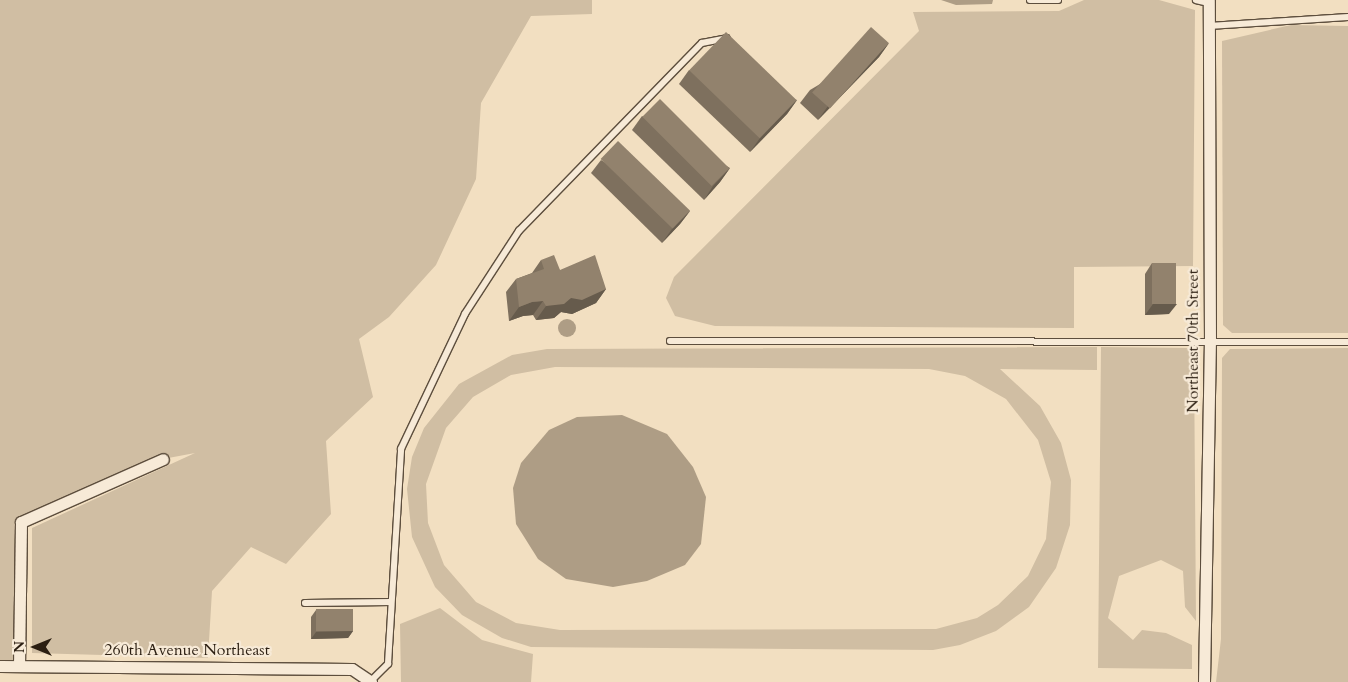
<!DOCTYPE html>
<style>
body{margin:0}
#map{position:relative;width:1348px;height:682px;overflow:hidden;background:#f2dfc1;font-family:Cardo,serif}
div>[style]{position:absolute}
.green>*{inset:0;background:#d0bea3}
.water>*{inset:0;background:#ae9d85}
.round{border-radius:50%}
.roads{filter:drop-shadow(1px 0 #5d4e3d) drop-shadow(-1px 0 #5d4e3d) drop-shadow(0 1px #5d4e3d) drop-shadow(0 -1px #5d4e3d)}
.service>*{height:5.5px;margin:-2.75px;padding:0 2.75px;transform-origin:2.75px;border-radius:2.75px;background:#f7ead7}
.minor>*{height:11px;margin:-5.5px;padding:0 5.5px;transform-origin:5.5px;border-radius:5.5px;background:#f7ead7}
.wall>*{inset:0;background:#7e705e}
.shaded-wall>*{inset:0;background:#665b4c}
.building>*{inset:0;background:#92826d;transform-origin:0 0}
span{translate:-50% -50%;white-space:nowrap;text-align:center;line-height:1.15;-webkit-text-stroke:4.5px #f7ead7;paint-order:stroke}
.street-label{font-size:16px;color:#2b1e11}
.north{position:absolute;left:10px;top:622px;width:50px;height:50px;-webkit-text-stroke:4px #f7ead7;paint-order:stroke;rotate:270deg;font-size:14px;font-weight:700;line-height:20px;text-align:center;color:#2b1e11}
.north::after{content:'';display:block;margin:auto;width:18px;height:22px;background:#2b1e11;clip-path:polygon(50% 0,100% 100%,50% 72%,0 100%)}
</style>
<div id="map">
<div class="green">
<div style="clip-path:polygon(0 0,592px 0,592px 14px,531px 16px,481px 103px,476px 179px,436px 265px,389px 317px,359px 339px,373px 397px,326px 441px,331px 514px,286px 564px,251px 547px,212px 591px,208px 658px,32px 653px,32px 528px,195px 453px,163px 459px,21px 522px,19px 666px,0 666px)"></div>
<div style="clip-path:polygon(1084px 0,1159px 0,1195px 10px,1193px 266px,1074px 267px,1074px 328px,715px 326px,675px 316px,666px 298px,674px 277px,919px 31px,913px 12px,1059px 11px)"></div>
<div style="clip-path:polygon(1291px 25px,1348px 26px,1348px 333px,1232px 333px,1223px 325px,1222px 41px)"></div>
<div style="clip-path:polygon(evenodd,1097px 347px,1097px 370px,1000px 369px,1040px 406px,1061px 443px,1071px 480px,1070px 525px,1056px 568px,1029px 607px,996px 631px,960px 645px,933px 650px,531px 647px,502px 638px,462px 615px,435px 587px,412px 537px,407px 489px,412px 457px,424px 428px,459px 384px,512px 355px,547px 349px,1097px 347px,555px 367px,929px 369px,965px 376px,1006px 399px,1038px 440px,1051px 482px,1046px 539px,1028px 576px,998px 605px,977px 618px,936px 629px,560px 630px,516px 623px,476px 602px,444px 565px,428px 523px,426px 484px,446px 428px,473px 397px,511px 375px,555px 367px)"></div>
<div style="clip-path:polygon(1101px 347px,1187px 348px,1194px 355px,1196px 621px,1185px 607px,1183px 571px,1161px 560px,1119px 576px,1108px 618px,1133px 640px,1142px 630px,1166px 633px,1192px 645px,1192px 669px,1098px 668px)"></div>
<div style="clip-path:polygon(1348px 348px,1348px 682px,1216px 682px,1221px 639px,1222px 358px,1230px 349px)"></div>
<div style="clip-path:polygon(440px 608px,482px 640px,533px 654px,531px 682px,401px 682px,400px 624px)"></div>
</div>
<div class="water">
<div style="clip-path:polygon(941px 0,993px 0,992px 4px,956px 5px)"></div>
<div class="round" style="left:558px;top:319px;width:18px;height:18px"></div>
<div style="clip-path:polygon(622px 415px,667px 434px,693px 467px,706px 497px,701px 544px,685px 565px,647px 581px,613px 587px,566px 579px,538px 559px,516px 524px,513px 488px,521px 463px,549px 430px,577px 417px)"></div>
</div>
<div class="roads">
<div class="service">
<div style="left:1030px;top:0;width:28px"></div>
<div style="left:1196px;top:0;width:13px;rotate:13deg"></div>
<div style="left:1209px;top:26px;width:139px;rotate:-3.7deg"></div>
<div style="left:670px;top:341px;width:678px;rotate:0.08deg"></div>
<div style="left:305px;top:603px;width:86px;rotate:-0.7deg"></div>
<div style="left:371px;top:681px;width:24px;rotate:-45deg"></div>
<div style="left:388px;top:664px;width:215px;rotate:-86.5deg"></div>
<div style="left:401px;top:449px;width:149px;rotate:-64.6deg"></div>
<div style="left:465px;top:314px;width:99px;rotate:-57deg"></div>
<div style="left:519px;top:231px;width:262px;rotate:-45.8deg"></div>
<div style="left:702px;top:43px;width:25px;rotate:-11deg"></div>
</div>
<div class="minor">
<div style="left:0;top:666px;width:352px;rotate:0.5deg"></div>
<div style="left:352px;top:669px;width:23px;rotate:34deg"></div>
<div style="left:19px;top:666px;width:144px;rotate:-89.2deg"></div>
<div style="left:21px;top:522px;width:155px;rotate:-23.9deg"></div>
<div style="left:1204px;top:682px;width:340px;rotate:-89deg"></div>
<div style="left:1210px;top:342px;width:342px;rotate:-90.2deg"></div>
</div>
</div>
<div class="wall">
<div style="clip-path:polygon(889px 43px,879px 57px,818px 120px,800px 103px,810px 90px)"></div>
<div style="clip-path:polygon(689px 70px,797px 100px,787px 114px,750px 152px,679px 84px)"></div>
<div style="clip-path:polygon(642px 116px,730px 168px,720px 182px,704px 200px,632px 130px)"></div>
<div style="clip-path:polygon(601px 160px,690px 211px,680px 224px,662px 243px,591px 173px)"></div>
<div style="clip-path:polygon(541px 260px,560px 270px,606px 289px,596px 303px,572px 314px,561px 312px,554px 318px,536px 320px,533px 315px,523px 316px,509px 321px,506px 292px,516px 279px,532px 273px)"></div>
<div style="clip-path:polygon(1152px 263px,1169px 314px,1145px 315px,1145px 274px)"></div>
<div style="clip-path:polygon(316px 610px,353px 631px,348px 638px,311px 639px,311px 617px)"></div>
</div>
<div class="shaded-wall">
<div style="clip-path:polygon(889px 43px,879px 57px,818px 120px,828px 106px)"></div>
<div style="clip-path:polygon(797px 100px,787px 114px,750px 152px,760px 138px)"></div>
<div style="clip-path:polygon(730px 168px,720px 182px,704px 200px,713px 186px)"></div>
<div style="clip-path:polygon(690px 211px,680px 224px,662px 243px,672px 229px)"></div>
<div style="clip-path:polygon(606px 289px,596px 303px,572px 314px,561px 312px,554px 318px,536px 320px,546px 306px,571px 298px)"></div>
<div style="clip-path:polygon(543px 301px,533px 315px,523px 316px,509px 321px,519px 307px,532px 302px)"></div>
<div style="clip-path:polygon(1153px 304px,1177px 304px,1169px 314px,1145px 315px)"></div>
<div style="clip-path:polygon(353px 631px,348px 638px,311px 639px,316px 632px)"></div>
</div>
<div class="building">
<div style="left:871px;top:27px;width:24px;height:88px;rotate:42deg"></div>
<div style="left:726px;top:32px;width:98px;height:53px;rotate:44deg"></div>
<div style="left:660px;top:99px;width:98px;height:25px;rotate:45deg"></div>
<div style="left:618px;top:141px;width:100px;height:25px;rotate:44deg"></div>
<div style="clip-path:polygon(554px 255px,560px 270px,595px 255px,606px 289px,582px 300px,571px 298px,564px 304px,546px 306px,543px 301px,532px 302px,519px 307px,516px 279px,544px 269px,541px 260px)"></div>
<div style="left:1152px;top:263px;width:24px;height:41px"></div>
<div style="left:353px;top:609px;width:22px;height:37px;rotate:90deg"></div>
</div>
<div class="street-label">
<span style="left:1193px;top:341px;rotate:-90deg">Northeast 70th Street</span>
<span style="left:187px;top:650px">260th Avenue Northeast</span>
</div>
<div class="north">N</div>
</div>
